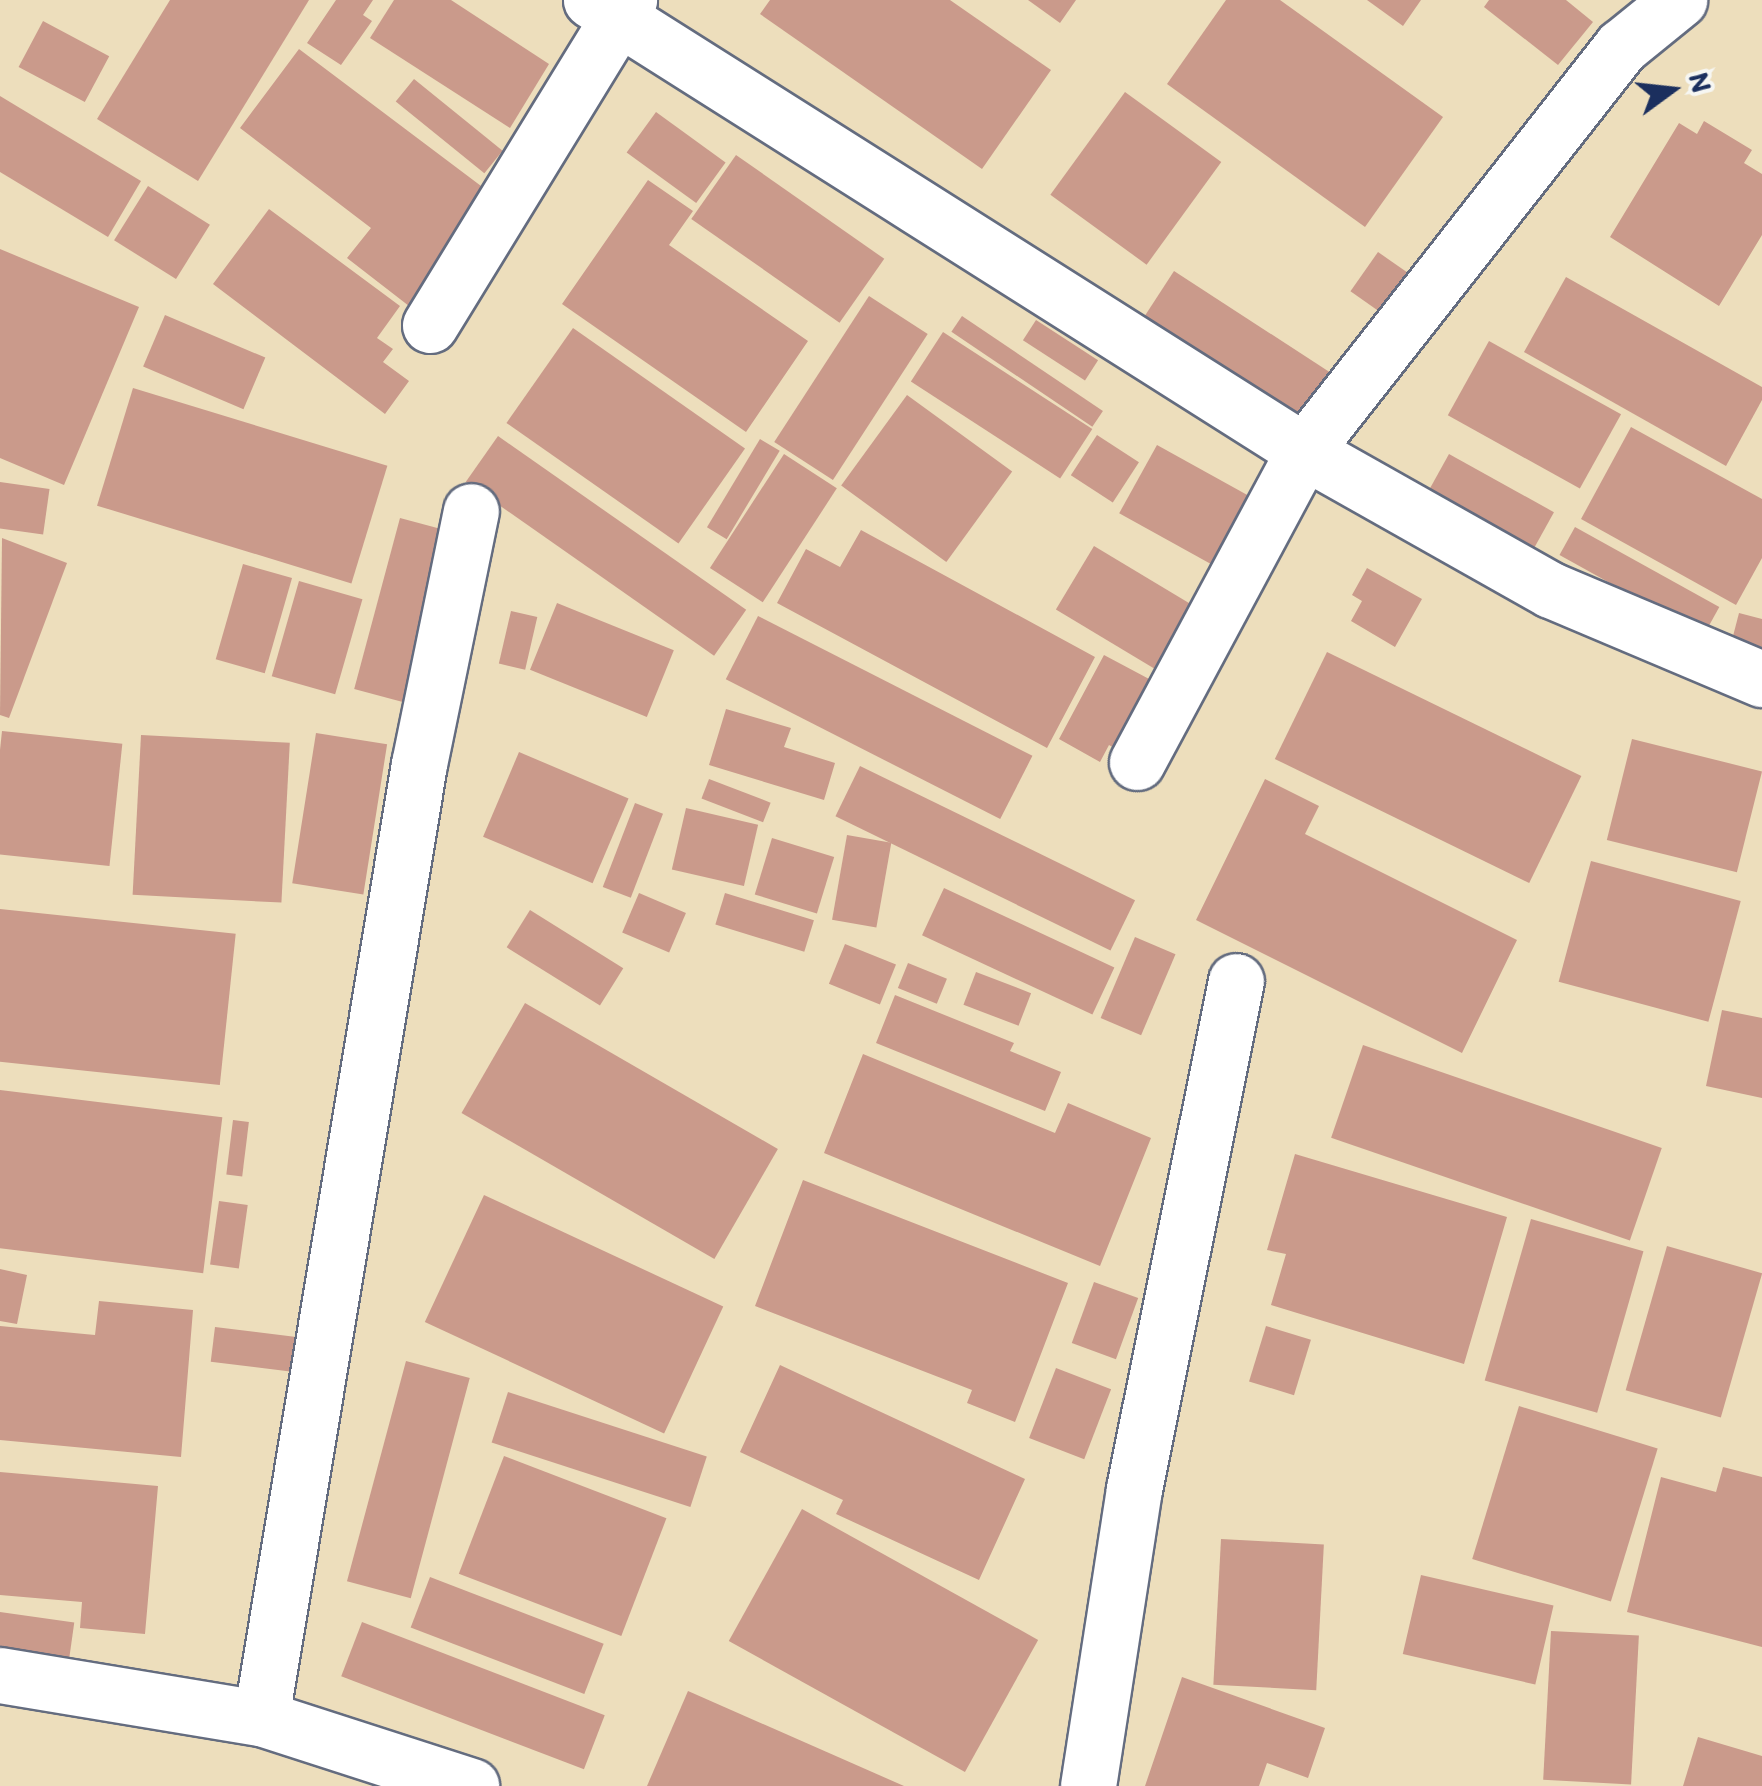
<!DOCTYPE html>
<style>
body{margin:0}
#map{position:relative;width:1762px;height:1786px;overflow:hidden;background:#eddebc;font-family:Itim,sans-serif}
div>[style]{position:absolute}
.building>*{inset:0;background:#ca9a8b;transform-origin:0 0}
.roads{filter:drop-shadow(2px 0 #646c7f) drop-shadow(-2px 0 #646c7f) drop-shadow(0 2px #646c7f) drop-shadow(0 -2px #646c7f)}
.minor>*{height:55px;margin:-27.5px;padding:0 27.5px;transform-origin:27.5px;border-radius:27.5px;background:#fff}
span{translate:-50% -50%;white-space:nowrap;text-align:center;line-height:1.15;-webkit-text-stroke:8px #f6f6f2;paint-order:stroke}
.north{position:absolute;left:1622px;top:40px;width:100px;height:100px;-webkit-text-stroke:8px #f6f6f2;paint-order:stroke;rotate:75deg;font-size:28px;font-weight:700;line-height:40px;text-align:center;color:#1b2f5e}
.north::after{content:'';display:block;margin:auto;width:35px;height:45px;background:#1b2f5e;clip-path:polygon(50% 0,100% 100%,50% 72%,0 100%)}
</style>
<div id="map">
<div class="building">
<div style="clip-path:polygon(170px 0,309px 0,198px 181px,97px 119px)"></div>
<div style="clip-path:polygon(336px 0,373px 0,363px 15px,372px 21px,341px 65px,307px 43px)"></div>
<div style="clip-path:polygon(394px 0,451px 0,549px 64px,510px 128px,370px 38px)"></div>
<div style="clip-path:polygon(770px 0,950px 0,1051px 70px,982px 169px,760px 14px)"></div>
<div style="clip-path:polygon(1028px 0,1076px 0,1060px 23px)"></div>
<div style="clip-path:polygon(1226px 0,1280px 0,1443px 117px,1365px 227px,1167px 84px)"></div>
<div style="clip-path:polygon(1367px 0,1421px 0,1403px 26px)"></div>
<div style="clip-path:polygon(1489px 0,1566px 0,1593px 22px,1558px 65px,1484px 7px)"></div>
<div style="left:43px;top:21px;width:75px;height:52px;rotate:28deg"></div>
<div style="clip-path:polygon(299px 49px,493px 195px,409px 306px,347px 258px,371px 228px,240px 128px)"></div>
<div style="left:414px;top:79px;width:114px;height:29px;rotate:39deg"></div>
<div style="left:1125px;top:92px;width:119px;height:127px;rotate:36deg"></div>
<div style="clip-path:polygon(0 96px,141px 181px,108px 237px,0 172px)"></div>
<div style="left:656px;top:112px;width:86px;height:50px;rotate:36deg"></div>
<div style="clip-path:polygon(1704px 121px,1752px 150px,1744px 163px,1762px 174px,1762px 235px,1719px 306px,1610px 237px,1679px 123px,1697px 134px)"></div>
<div style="left:736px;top:155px;width:181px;height:78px;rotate:35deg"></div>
<div style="clip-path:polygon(648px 180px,693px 211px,669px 245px,808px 341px,746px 432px,562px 304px)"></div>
<div style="left:148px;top:186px;width:73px;height:64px;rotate:32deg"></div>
<div style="clip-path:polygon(269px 209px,400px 306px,377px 338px,393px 349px,383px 362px,409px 381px,385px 414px,213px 284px)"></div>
<div style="clip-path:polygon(0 249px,139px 307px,64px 485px,0 458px)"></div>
<div style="left:1378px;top:252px;width:49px;height:48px;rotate:35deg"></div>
<div style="left:1174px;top:271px;width:195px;height:54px;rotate:33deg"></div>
<div style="clip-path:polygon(1566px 277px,1762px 387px,1762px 400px,1726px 466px,1524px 352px)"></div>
<div style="left:869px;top:296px;width:70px;height:174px;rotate:33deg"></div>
<div style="left:165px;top:315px;width:109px;height:56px;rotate:23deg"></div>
<div style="left:962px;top:316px;width:170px;height:19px;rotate:34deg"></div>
<div style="left:1036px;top:320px;width:74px;height:24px;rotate:33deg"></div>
<div style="left:573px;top:328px;width:210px;height:116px;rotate:35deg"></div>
<div style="left:943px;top:332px;width:178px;height:59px;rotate:33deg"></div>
<div style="left:1489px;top:341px;width:151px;height:85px;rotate:29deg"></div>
<div style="left:133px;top:388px;width:266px;height:123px;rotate:17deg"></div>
<div style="left:907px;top:395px;width:130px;height:112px;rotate:36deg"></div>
<div style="clip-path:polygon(1631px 427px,1762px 499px,1762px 558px,1736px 605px,1581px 519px)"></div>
<div style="left:1097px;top:435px;width:50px;height:48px;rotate:33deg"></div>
<div style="left:498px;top:436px;width:303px;height:56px;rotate:35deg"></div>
<div style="left:760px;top:439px;width:23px;height:103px;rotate:31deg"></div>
<div style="left:1157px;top:445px;width:126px;height:78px;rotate:29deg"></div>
<div style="left:784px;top:454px;width:63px;height:136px;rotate:33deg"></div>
<div style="left:1449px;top:454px;width:120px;height:40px;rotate:29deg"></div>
<div style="left:0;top:482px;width:50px;height:46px;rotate:8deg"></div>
<div style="left:400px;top:518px;width:57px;height:177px;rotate:15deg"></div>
<div style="left:1575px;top:527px;width:165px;height:32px;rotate:29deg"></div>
<div style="clip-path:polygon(861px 530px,1095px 657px,1047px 748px,777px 603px,806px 549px,840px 567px)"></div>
<div style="clip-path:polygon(2px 538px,67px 563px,9px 718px,0 715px)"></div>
<div style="left:1094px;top:546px;width:137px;height:74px;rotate:31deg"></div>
<div style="left:243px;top:564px;width:51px;height:99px;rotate:16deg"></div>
<div style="clip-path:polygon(1367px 568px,1422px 599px,1395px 647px,1351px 621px,1362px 601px,1352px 595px)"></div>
<div style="left:299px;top:581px;width:66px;height:99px;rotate:16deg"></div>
<div style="left:557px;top:603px;width:126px;height:72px;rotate:22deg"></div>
<div style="left:511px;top:611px;width:27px;height:54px;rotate:13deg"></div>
<div style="clip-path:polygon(1739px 613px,1762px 619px,1762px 647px,1732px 640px)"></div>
<div style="left:758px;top:616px;width:308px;height:71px;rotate:27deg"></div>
<div style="left:1327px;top:652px;width:283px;height:119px;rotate:26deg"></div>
<div style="clip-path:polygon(1104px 655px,1166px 688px,1130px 757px,1109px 745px,1100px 762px,1059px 739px)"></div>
<div style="clip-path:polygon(726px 709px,791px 728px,784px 747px,835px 763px,824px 800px,709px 765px)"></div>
<div style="left:2px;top:731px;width:121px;height:123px;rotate:6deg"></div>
<div style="left:316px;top:733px;width:72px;height:152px;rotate:9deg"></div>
<div style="left:141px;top:735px;width:149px;height:160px;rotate:3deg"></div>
<div style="left:1632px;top:739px;width:134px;height:104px;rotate:14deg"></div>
<div style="left:519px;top:752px;width:119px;height:92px;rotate:23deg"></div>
<div style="left:860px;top:766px;width:306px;height:56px;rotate:26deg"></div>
<div style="left:709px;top:779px;width:66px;height:21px;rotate:21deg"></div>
<div style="clip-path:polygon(1265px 779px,1319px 806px,1305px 834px,1517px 940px,1462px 1053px,1196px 920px)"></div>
<div style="left:635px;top:803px;width:30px;height:90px;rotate:21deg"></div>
<div style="left:686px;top:808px;width:74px;height:63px;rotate:13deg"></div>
<div style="left:847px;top:835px;width:45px;height:86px;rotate:10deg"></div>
<div style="left:772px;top:838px;width:65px;height:59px;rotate:17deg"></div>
<div style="left:1591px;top:861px;width:155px;height:125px;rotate:15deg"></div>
<div style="left:944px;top:888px;width:188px;height:52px;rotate:25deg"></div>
<div style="left:639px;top:893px;width:51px;height:43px;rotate:23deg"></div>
<div style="left:725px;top:893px;width:93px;height:33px;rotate:17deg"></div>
<div style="left:0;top:909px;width:237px;height:152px;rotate:6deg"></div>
<div style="left:530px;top:910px;width:110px;height:44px;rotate:32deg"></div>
<div style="left:1135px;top:937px;width:44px;height:88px;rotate:23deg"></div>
<div style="left:845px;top:944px;width:55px;height:43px;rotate:22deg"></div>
<div style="left:908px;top:963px;width:42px;height:27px;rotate:22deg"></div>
<div style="left:976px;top:972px;width:59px;height:35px;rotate:21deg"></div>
<div style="clip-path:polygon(895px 995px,1014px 1043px,1010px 1051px,1061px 1072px,1045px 1111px,876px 1043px)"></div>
<div style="left:525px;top:1003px;width:292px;height:127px;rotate:30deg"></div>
<div style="clip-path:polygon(1722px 1010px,1762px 1018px,1762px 1098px,1706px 1086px)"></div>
<div style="left:1363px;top:1045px;width:316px;height:98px;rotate:19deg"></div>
<div style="clip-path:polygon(863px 1054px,1055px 1133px,1068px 1103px,1151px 1138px,1100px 1266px,824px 1153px)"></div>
<div style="left:0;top:1090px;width:224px;height:157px;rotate:7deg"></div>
<div style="left:233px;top:1120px;width:16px;height:55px;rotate:7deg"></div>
<div style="clip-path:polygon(1295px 1154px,1507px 1217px,1464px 1364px,1271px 1305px,1286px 1254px,1267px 1250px)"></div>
<div style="clip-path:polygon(803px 1180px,1068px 1283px,1015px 1422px,967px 1403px,972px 1390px,755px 1306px)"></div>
<div style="left:484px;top:1195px;width:264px;height:140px;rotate:25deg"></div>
<div style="left:219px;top:1201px;width:29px;height:64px;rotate:8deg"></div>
<div style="left:1531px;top:1219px;width:117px;height:168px;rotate:16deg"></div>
<div style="left:1667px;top:1246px;width:99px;height:150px;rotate:16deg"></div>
<div style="clip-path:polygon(0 1269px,27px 1275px,17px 1324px,0 1321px)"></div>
<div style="left:1094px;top:1282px;width:47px;height:65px;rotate:20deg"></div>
<div style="clip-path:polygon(99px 1301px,193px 1310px,181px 1457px,0 1440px,0 1326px,95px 1335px)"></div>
<div style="left:1266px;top:1326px;width:47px;height:58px;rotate:17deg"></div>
<div style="left:215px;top:1327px;width:86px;height:35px;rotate:7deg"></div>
<div style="left:406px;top:1361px;width:66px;height:228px;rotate:15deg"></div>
<div style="clip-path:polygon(780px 1365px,1025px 1479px,979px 1580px,836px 1514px,843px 1500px,740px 1452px)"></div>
<div style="left:1056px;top:1368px;width:59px;height:75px;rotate:21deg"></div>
<div style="left:508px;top:1392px;width:209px;height:53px;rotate:18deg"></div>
<div style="left:1519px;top:1406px;width:145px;height:160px;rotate:17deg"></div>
<div style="left:504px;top:1456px;width:174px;height:126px;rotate:21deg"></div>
<div style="clip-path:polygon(1723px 1467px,1762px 1477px,1762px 1647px,1627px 1612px,1661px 1477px,1716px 1492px)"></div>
<div style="clip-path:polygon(0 1472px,158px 1486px,145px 1634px,80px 1628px,82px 1602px,0 1595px)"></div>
<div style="left:802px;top:1509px;width:270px;height:151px;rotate:29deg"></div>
<div style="left:1221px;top:1539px;width:103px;height:146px;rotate:3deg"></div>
<div style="left:1421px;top:1575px;width:136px;height:81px;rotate:13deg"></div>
<div style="left:430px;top:1577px;width:186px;height:54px;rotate:21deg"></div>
<div style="left:0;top:1612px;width:75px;height:43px;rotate:8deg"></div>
<div style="left:362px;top:1622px;width:260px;height:58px;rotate:21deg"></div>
<div style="left:1551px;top:1631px;width:88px;height:149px;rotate:3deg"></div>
<div style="clip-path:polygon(1182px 1677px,1325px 1728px,1308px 1778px,1267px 1763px,1259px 1786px,1145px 1786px)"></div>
<div style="clip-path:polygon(688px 1691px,904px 1786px,647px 1786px)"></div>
<div style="clip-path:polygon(1698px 1737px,1762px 1756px,1762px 1786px,1683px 1786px)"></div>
</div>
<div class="roads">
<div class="minor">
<div style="left:591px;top:0;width:844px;rotate:32.31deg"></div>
<div style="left:1304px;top:451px;width:283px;rotate:29.4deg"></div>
<div style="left:1551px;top:590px;width:229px;rotate:22.9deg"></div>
<div style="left:430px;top:325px;width:381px;rotate:-58.5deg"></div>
<div style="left:1137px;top:762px;width:353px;rotate:-61.8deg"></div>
<div style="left:1304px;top:451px;width:514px;rotate:-51.88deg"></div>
<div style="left:1621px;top:47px;width:75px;rotate:-39deg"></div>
<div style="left:0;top:1675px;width:265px;rotate:9.4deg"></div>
<div style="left:261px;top:1718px;width:221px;rotate:17.9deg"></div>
<div style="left:261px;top:1718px;width:967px;rotate:-80.6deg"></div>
<div style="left:419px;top:764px;width:258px;rotate:-78.4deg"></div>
<div style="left:1088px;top:1786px;width:301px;rotate:-81.2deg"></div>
<div style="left:1134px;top:1489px;width:518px;rotate:-78.65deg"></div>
</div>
</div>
<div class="north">N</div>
</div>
